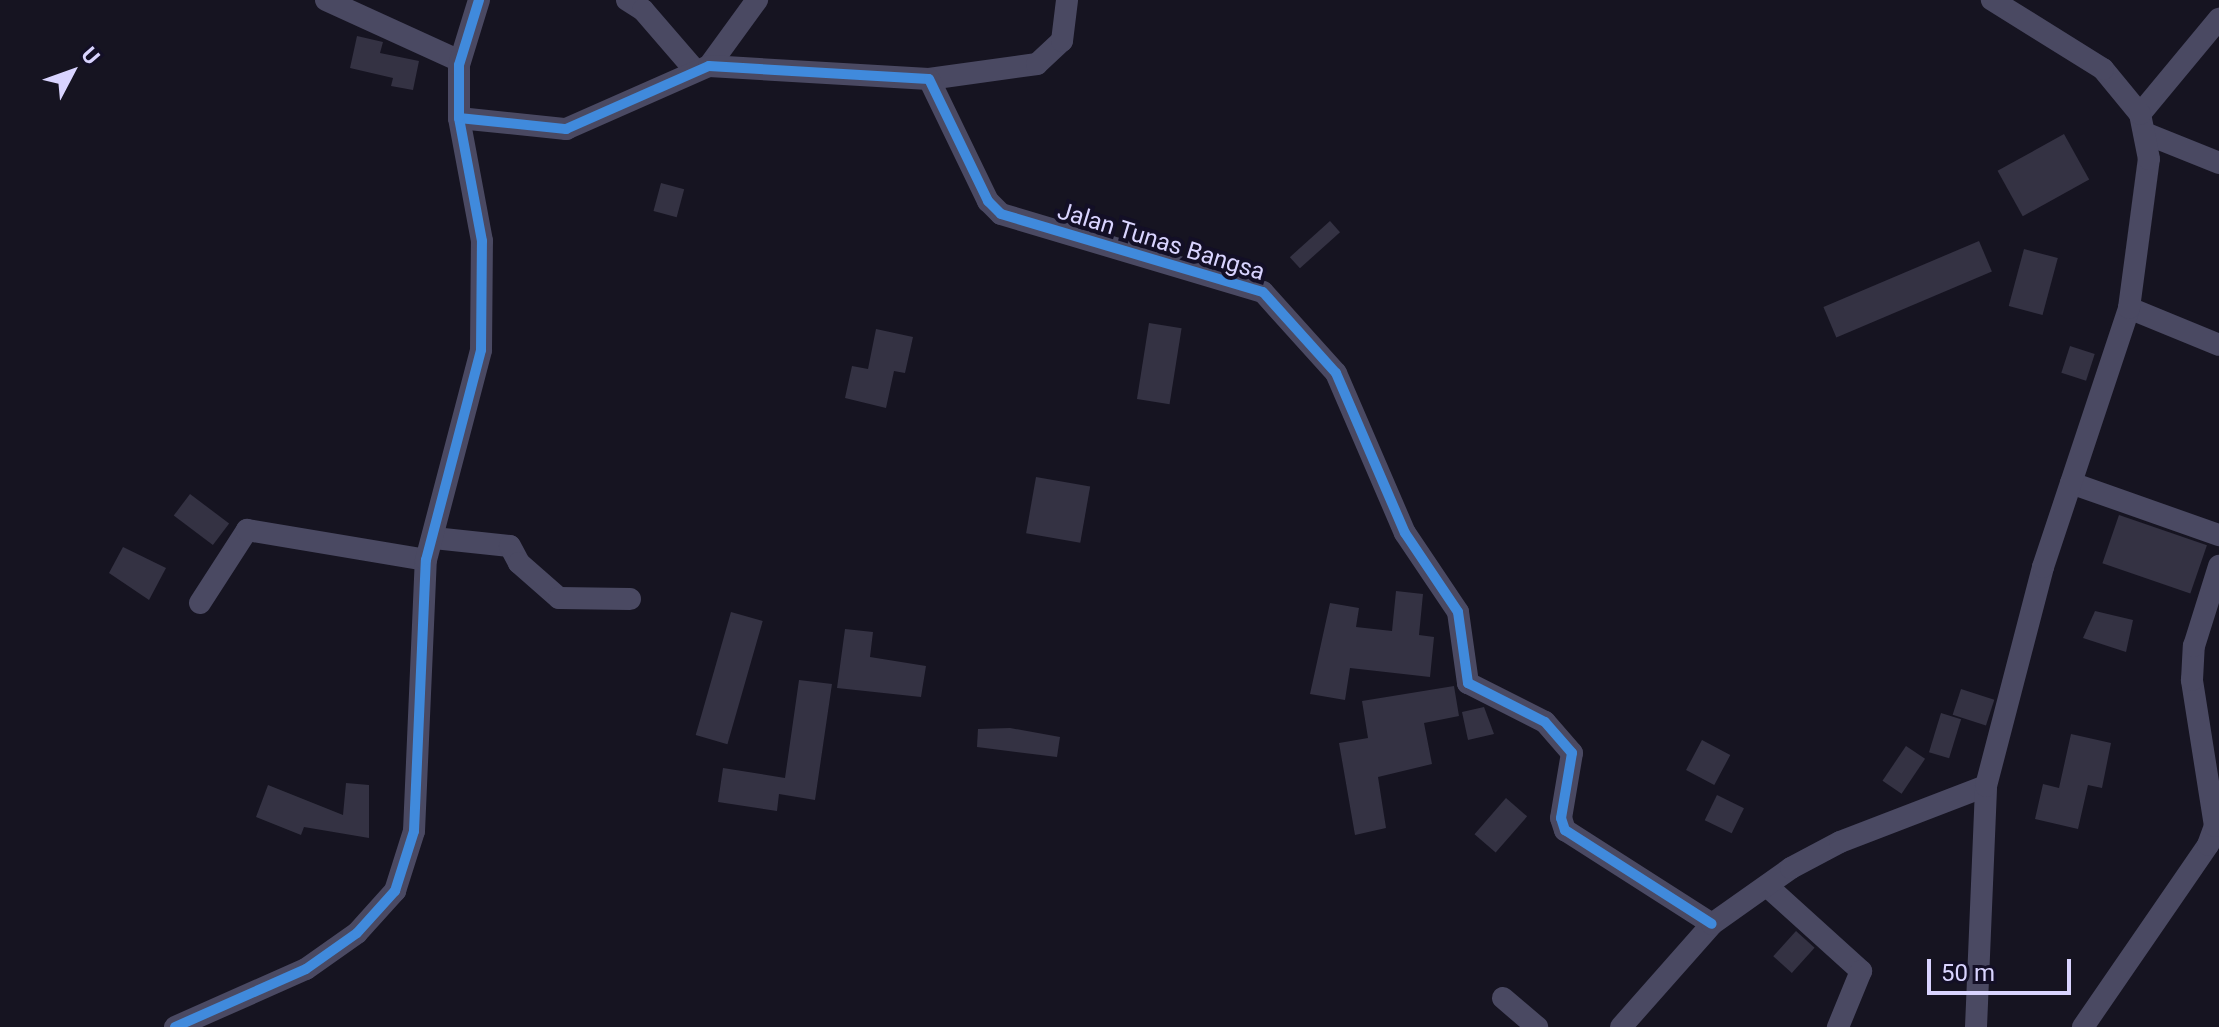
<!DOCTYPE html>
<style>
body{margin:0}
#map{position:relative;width:2219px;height:1027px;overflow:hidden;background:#161421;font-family:Roboto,sans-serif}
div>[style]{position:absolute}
.building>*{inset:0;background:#343243;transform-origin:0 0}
.minor>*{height:22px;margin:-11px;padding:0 11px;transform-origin:11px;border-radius:11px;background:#4a4962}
.cycleway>*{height:10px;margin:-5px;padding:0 5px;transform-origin:5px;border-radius:5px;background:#408adc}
span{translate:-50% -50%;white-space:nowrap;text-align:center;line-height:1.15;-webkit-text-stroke:8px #130f26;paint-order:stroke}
.street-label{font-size:24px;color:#d9d4ff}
.north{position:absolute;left:32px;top:32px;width:80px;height:80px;-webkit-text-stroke:6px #130f26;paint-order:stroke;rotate:49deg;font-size:22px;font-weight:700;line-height:32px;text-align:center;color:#d9d4ff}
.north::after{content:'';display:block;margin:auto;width:28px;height:36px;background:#d9d4ff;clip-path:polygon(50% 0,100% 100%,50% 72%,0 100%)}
.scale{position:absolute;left:1927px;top:959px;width:144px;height:36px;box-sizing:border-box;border:4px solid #d9d4ff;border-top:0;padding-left:10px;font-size:24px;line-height:28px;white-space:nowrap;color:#d9d4ff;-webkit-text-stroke:6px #130f26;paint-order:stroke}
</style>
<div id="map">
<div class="building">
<div style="clip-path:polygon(357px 36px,383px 42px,380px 53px,419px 61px,413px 90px,391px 86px,393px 78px,350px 68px)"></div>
<div style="left:2064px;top:134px;width:52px;height:76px;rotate:61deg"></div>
<div style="left:661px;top:183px;width:24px;height:29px;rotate:15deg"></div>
<div style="left:1330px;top:221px;width:15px;height:54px;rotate:48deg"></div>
<div style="left:1979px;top:241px;width:33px;height:169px;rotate:67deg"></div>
<div style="left:2024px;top:249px;width:35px;height:59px;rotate:15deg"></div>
<div style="left:1149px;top:323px;width:33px;height:77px;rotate:9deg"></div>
<div style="clip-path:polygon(876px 329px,913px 337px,905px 373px,894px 371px,886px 408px,845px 398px,852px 366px,868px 369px)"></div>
<div style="left:2070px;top:346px;width:26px;height:28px;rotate:18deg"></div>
<div style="left:1036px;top:477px;width:55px;height:57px;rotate:10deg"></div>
<div style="left:190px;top:494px;width:49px;height:27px;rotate:37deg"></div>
<div style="left:2119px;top:515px;width:93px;height:51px;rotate:19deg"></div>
<div style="clip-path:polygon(123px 547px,166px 568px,149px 600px,109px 573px)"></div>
<div style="clip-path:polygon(1396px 591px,1423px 594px,1419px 635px,1434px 637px,1430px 677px,1350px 668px,1345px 700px,1310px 694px,1330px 603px,1359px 608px,1356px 627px,1392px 631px)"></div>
<div style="clip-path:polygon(2095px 611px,2133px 620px,2126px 652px,2083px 638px)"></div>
<div style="left:731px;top:612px;width:33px;height:128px;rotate:16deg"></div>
<div style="clip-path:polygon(845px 629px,873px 632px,870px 657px,926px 666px,921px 697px,837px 688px)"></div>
<div style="clip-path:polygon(799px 680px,832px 684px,815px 800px,779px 794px,777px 811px,718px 802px,723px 768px,785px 778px)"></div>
<div style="clip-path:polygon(1454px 686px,1459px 716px,1424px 723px,1432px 764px,1378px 777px,1386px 828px,1355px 835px,1339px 743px,1368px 738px,1362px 701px)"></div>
<div style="left:1961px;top:689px;width:35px;height:27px;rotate:18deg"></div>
<div style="clip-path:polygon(1484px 707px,1494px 734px,1468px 740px,1462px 712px)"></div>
<div style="left:1941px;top:713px;width:21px;height:41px;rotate:17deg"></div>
<div style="clip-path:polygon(1010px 728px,1060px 737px,1057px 757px,977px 747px,978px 729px)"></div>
<div style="clip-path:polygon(2071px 734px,2111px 743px,2102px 788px,2088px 785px,2078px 829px,2035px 819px,2043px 784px,2059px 788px)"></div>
<div style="left:1702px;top:740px;width:32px;height:34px;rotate:28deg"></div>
<div style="left:1906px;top:746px;width:23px;height:42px;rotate:34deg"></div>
<div style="clip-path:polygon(346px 783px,369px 785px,369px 838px,304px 827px,301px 835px,256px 817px,268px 785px,343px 815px)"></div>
<div style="left:1717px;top:795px;width:30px;height:28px;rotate:26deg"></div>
<div style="left:1506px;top:798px;width:28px;height:48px;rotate:41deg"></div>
<div style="left:1796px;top:931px;width:25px;height:34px;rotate:42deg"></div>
</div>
<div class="minor">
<div style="left:326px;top:0;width:147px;rotate:24.5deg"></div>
<div style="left:627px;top:0;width:19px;rotate:32deg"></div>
<div style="left:643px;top:10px;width:78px;rotate:49.2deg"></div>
<div style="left:709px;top:66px;width:82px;rotate:-54deg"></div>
<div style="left:929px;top:79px;width:109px;rotate:-7.9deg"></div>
<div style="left:1037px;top:64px;width:34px;rotate:-43deg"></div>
<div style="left:1062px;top:41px;width:41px;rotate:-83deg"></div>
<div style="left:2140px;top:114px;width:124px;rotate:-50.3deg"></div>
<div style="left:459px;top:118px;width:108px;rotate:5.9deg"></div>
<div style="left:566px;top:129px;width:156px;rotate:-23.8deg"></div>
<div style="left:709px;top:66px;width:220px;rotate:3.4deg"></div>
<div style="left:929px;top:79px;width:136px;rotate:64.2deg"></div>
<div style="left:988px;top:201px;width:18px;rotate:45deg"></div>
<div style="left:1001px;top:214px;width:273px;rotate:16.6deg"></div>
<div style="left:1263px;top:292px;width:109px;rotate:48deg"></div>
<div style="left:1336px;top:373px;width:174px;rotate:66.7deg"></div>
<div style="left:1405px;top:533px;width:95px;rotate:56.1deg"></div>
<div style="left:1458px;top:612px;width:72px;rotate:82deg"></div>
<div style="left:1468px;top:683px;width:86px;rotate:26.9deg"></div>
<div style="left:1545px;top:722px;width:41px;rotate:48.9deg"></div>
<div style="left:1572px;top:753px;width:66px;rotate:99.6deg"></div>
<div style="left:1561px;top:818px;width:13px;rotate:72deg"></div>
<div style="left:1565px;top:830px;width:174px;rotate:32.6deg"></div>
<div style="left:2147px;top:134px;width:78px;rotate:21.9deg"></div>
<div style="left:2129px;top:308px;width:97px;rotate:22.3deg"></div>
<div style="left:2071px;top:483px;width:157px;rotate:19.4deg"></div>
<div style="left:434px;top:538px;width:76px;rotate:6deg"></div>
<div style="left:510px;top:546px;width:19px;rotate:62deg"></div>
<div style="left:519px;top:563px;width:53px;rotate:41.2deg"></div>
<div style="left:559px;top:598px;width:71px;rotate:0.8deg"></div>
<div style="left:200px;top:603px;width:87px;rotate:-57.2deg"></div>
<div style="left:247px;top:530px;width:181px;rotate:9.5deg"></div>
<div style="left:1767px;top:886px;width:127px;rotate:42.1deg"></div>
<div style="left:1861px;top:971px;width:61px;rotate:112.3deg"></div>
<div style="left:1503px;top:998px;width:45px;rotate:40.5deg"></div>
<div style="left:175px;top:1027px;width:143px;rotate:-23.9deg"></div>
<div style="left:306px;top:969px;width:62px;rotate:-35.2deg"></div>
<div style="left:357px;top:933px;width:57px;rotate:-47.9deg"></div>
<div style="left:395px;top:891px;width:63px;rotate:-72.4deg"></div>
<div style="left:414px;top:831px;width:271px;rotate:-87.5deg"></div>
<div style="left:426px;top:560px;width:217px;rotate:-75.3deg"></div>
<div style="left:481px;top:350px;width:109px;rotate:-89.5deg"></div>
<div style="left:482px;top:241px;width:125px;rotate:-100.6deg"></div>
<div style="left:459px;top:118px;width:53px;rotate:-90deg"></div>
<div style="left:459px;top:65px;width:68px;rotate:-72.9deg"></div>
<div style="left:1621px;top:1027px;width:137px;rotate:-48.5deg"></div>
<div style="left:1712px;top:924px;width:97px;rotate:-35.3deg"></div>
<div style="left:1791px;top:868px;width:55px;rotate:-28deg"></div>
<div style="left:1840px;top:842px;width:156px;rotate:-21deg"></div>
<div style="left:1976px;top:1027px;width:241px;rotate:-87.6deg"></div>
<div style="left:1986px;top:786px;width:226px;rotate:-75.4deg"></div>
<div style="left:2043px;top:567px;width:273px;rotate:-71.6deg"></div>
<div style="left:2129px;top:308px;width:150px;rotate:-82.4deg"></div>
<div style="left:2149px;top:159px;width:46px;rotate:-101.3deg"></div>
<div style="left:2140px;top:114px;width:58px;rotate:-129.4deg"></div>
<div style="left:2103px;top:69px;width:131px;rotate:-148.1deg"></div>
<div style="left:2083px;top:1027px;width:221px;rotate:-55.5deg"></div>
<div style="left:2208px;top:845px;width:20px;rotate:-70deg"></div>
<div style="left:2215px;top:826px;width:148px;rotate:-99deg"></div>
<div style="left:2192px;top:680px;width:34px;rotate:-87deg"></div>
<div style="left:2194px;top:646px;width:84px;rotate:-72.6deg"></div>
</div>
<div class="cycleway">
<div style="left:459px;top:118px;width:108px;rotate:5.9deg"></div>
<div style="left:566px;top:129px;width:156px;rotate:-23.8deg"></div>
<div style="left:709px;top:66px;width:220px;rotate:3.4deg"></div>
<div style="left:929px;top:79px;width:136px;rotate:64.2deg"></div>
<div style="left:988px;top:201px;width:18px;rotate:45deg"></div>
<div style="left:1001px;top:214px;width:273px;rotate:16.6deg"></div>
<div style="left:1263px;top:292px;width:109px;rotate:48deg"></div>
<div style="left:1336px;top:373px;width:174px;rotate:66.7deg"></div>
<div style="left:1405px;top:533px;width:95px;rotate:56.1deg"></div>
<div style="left:1458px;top:612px;width:72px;rotate:82deg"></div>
<div style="left:1468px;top:683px;width:86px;rotate:26.9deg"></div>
<div style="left:1545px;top:722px;width:41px;rotate:48.9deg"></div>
<div style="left:1572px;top:753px;width:66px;rotate:99.6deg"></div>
<div style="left:1561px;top:818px;width:13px;rotate:72deg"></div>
<div style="left:1565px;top:830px;width:174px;rotate:32.6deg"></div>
<div style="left:175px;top:1027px;width:143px;rotate:-23.9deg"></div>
<div style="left:306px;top:969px;width:62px;rotate:-35.2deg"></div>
<div style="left:357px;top:933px;width:57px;rotate:-47.9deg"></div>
<div style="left:395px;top:891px;width:63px;rotate:-72.4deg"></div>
<div style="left:414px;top:831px;width:271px;rotate:-87.5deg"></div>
<div style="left:426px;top:560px;width:217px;rotate:-75.3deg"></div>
<div style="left:481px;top:350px;width:109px;rotate:-89.5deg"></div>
<div style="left:482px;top:241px;width:125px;rotate:-100.6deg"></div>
<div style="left:459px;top:118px;width:53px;rotate:-90deg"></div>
<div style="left:459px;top:65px;width:68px;rotate:-72.9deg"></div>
</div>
<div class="street-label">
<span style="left:1161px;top:242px;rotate:17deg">Jalan Tunas Bangsa</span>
</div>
<div class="north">U</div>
<div class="scale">50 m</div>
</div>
